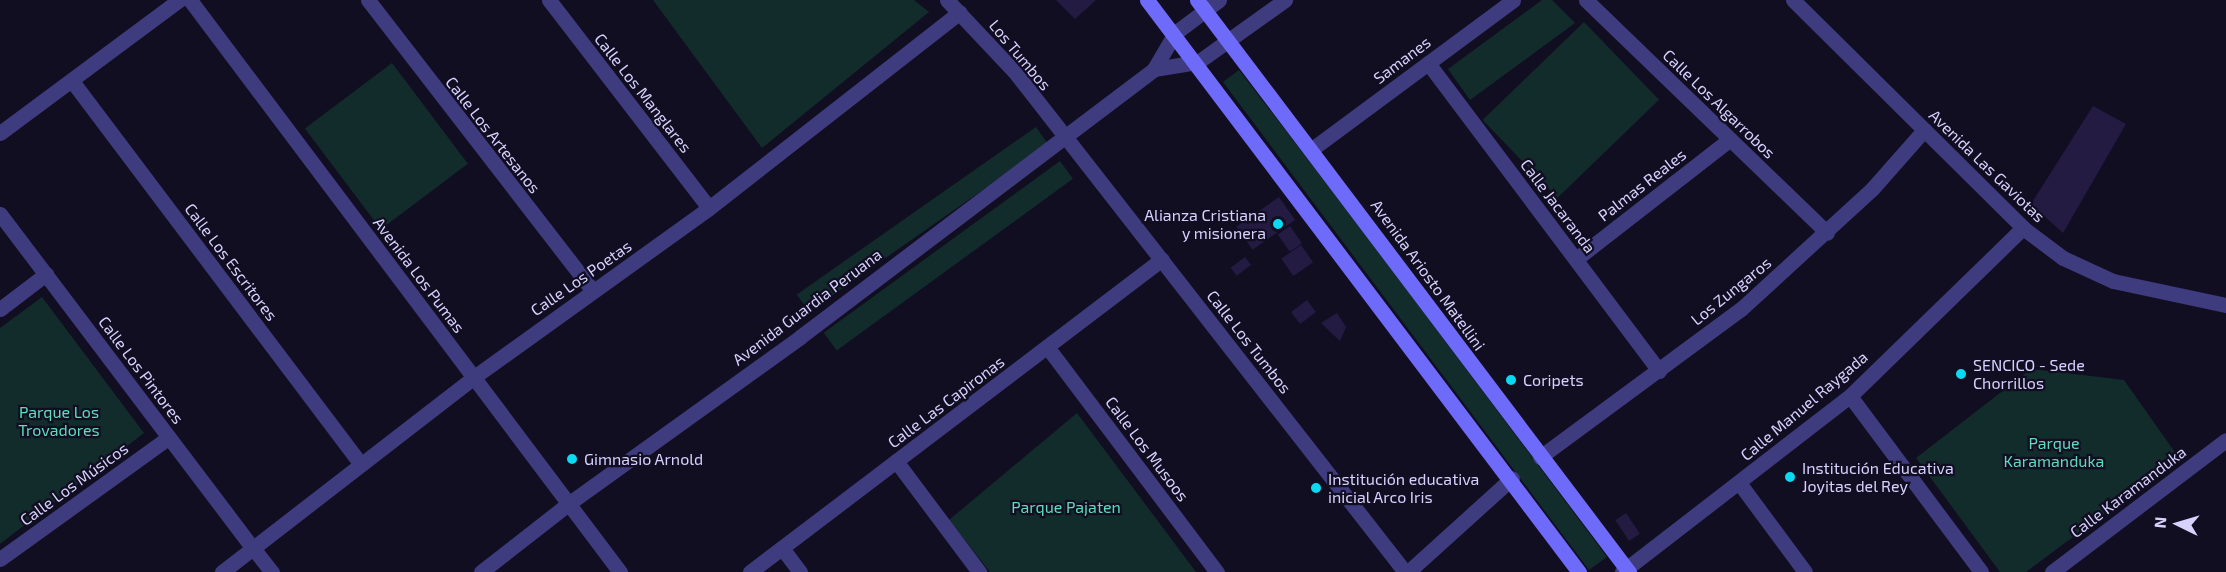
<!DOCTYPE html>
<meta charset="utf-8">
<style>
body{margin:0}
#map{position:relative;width:2226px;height:572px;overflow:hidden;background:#120e22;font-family:"Exo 2",sans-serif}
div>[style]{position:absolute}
.green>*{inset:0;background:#122c2b;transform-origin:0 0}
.building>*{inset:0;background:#231b42;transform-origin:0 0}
.pedestrian>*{height:15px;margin:-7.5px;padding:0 7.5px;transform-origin:7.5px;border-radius:7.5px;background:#3e3b7f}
.minor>*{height:15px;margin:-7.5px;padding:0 7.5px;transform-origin:7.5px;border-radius:7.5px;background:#3e3b7f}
.tertiary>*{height:15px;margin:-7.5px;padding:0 7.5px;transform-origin:7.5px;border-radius:7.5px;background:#3e3b7f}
.secondary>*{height:15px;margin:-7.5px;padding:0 7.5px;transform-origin:7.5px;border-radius:7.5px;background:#6f6bfa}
.dots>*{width:16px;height:16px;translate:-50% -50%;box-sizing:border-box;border:3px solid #120e22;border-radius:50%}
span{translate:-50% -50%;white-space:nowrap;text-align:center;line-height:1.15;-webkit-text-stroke:4.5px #120e22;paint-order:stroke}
.street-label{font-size:16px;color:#d6d1fd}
.poi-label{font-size:16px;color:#d6d1fd}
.right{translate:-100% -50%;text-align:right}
.left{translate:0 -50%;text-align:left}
.park-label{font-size:16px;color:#5fdbbc}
.north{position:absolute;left:2148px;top:494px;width:60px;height:60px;-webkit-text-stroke:4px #120e22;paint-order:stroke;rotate:275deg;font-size:16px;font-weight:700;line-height:24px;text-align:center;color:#d6d1fd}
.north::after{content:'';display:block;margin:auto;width:21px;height:27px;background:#d6d1fd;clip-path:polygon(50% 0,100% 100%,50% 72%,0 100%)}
</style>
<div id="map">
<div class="green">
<div style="clip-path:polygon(653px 0,914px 0,929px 12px,762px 148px)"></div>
<div style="clip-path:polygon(1542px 0,1552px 0,1575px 23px,1470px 100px,1448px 69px)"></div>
<div style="left:1584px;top:22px;width:108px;height:141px;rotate:46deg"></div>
<div style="left:392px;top:63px;width:126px;height:109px;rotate:53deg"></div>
<div style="clip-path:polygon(1239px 70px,1368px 238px,1607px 557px,1589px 570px,1223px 82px)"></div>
<div style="left:1036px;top:127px;width:21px;height:292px;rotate:55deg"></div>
<div style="left:1060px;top:161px;width:22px;height:292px;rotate:54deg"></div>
<div style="clip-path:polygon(42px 297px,144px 433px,0 544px,0 328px)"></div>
<div style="clip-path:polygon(2031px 369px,2124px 380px,2179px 458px,2026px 572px,2000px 572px,1916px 458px)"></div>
<div style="clip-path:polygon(1077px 413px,1196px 572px,990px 572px,949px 520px)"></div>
</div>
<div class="building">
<div style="clip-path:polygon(1056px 0,1096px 0,1075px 19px)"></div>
<div style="clip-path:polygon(2093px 106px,2126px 124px,2063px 233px,2031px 204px)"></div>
<div style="left:1279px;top:197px;width:28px;height:52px;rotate:55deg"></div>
<div style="left:1290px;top:226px;width:21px;height:15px;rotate:55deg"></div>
<div style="left:1301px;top:245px;width:21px;height:24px;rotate:55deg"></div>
<div style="left:1245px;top:257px;width:10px;height:18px;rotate:53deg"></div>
<div style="left:1307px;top:300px;width:15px;height:20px;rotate:53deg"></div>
<div style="clip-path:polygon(1337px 313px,1346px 327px,1340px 341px,1321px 323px)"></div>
<div style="left:1513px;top:373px;width:9px;height:13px;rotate:49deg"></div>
<div style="left:1626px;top:513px;width:25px;height:13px;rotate:56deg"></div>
</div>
<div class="pedestrian">
<div style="left:253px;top:548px;width:31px;rotate:52deg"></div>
</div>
<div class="minor">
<div style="left:368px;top:0;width:368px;rotate:52.3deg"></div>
<div style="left:549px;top:0;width:262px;rotate:52.4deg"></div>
<div style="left:947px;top:0;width:98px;rotate:46.7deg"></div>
<div style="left:1014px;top:71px;width:636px;rotate:52.03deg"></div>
<div style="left:1586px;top:0;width:335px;rotate:44deg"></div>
<div style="left:1428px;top:63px;width:385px;rotate:53.1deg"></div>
<div style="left:72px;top:81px;width:480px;rotate:53deg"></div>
<div style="left:0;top:133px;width:223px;rotate:-36.6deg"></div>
<div style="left:1312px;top:149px;width:250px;rotate:-36.5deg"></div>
<div style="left:0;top:214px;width:419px;rotate:52.9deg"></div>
<div style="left:1576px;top:259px;width:195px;rotate:-37.9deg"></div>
<div style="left:0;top:309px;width:58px;rotate:-37.3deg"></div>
<div style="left:1048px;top:348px;width:281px;rotate:53deg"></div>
<div style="left:1850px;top:396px;width:219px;rotate:53.3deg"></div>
<div style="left:1540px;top:457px;width:250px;rotate:-36.4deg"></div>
<div style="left:1741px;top:309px;width:178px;rotate:-42.5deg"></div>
<div style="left:1872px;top:189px;width:79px;rotate:-48.6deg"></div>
<div style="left:896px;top:461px;width:139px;rotate:53.2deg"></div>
<div style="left:1740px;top:484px;width:109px;rotate:53.5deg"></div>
<div style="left:782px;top:548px;width:30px;rotate:53deg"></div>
<div style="left:0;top:559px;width:208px;rotate:-35.8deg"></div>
<div style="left:222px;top:572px;width:319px;rotate:-37.7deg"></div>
<div style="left:474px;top:377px;width:289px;rotate:-35.7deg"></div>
<div style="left:709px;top:208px;width:318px;rotate:-38deg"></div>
<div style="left:481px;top:572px;width:110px;rotate:-38deg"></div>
<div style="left:750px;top:572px;width:517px;rotate:-37.22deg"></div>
<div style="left:1408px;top:572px;width:140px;rotate:-42.1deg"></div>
<div style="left:1622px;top:572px;width:288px;rotate:-37.7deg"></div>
<div style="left:1850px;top:396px;width:241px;rotate:-44.2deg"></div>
<div style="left:2052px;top:572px;width:218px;rotate:-37.2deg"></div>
</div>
<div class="tertiary">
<div style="left:190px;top:0;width:716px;rotate:53.07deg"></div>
<div style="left:1793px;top:0;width:324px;rotate:44.7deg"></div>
<div style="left:2023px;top:228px;width:50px;rotate:36.9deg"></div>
<div style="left:2063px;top:258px;width:55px;rotate:24.7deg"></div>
<div style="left:2113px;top:281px;width:116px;rotate:12deg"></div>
<div style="left:1154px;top:69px;width:45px;rotate:-9deg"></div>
<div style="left:1198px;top:62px;width:107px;rotate:-35.5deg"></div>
<div style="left:568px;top:504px;width:286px;rotate:-35.7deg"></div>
<div style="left:800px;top:337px;width:444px;rotate:-37.1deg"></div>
<div style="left:1154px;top:69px;width:42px;rotate:-59.7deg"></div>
<div style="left:1175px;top:33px;width:55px;rotate:-36.9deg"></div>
</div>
<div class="secondary">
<div style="left:1147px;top:0;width:717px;rotate:52.94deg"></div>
<div style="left:1197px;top:0;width:717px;rotate:52.94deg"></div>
</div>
<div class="dots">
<div style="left:1278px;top:224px;background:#08daf2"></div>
<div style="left:1961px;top:374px;background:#08daf2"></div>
<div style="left:1511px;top:380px;background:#08daf2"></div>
<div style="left:572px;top:459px;background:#08daf2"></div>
<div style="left:1790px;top:477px;background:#08daf2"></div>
<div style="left:1316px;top:488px;background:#08daf2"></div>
</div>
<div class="street-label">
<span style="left:1020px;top:55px;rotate:50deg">Los Tumbos</span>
<span style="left:1402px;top:60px;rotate:-37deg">Samanes</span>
<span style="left:643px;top:93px;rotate:52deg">Calle Los Manglares</span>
<span style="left:1719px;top:104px;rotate:44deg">Calle Los Algarrobos</span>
<span style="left:493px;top:135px;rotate:52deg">Calle Los Artesanos</span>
<span style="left:1987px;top:166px;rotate:44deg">Avenida Las Gaviotas</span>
<span style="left:1642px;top:185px;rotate:-38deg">Palmas Reales</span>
<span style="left:1558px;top:206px;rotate:53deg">Calle Jacaranda</span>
<span style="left:231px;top:262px;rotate:53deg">Calle Los Escritores</span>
<span style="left:419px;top:275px;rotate:53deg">Avenida Los Pumas</span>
<span style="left:1428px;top:275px;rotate:54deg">Avenida Ariosto Matellini</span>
<span style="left:581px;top:278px;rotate:-35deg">Calle Los Poetas</span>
<span style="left:1731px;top:291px;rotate:-39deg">Los Zungaros</span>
<span style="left:807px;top:307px;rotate:-37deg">Avenida Guardia Peruana</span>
<span style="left:1249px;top:342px;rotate:52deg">Calle Los Tumbos</span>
<span style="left:141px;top:370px;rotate:53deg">Calle Los Pintores</span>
<span style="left:946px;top:402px;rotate:-37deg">Calle Las Capironas</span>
<span style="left:1804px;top:406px;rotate:-40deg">Calle Manuel Raygada</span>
<span style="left:1147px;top:449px;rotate:53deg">Calle Los Musoos</span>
<span style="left:74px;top:484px;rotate:-36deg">Calle Los Músicos</span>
<span style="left:2128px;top:492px;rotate:-37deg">Calle Karamanduka</span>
</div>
<div class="poi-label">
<span class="right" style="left:1266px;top:224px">Alianza Cristiana<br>y misionera</span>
<span class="left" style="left:1973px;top:374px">SENCICO - Sede<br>Chorrillos</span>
<span class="left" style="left:1523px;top:380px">Coripets</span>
<span class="left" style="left:584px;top:459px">Gimnasio Arnold</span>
<span class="left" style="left:1802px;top:477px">Institución Educativa<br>Joyitas del Rey</span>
<span class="left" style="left:1328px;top:488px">Institución educativa<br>inicial Arco Iris</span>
</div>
<div class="park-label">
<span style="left:59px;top:421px">Parque Los<br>Trovadores</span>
<span style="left:2054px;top:452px">Parque<br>Karamanduka</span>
<span style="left:1066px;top:507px">Parque Pajaten</span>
</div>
<div class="north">N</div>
</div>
